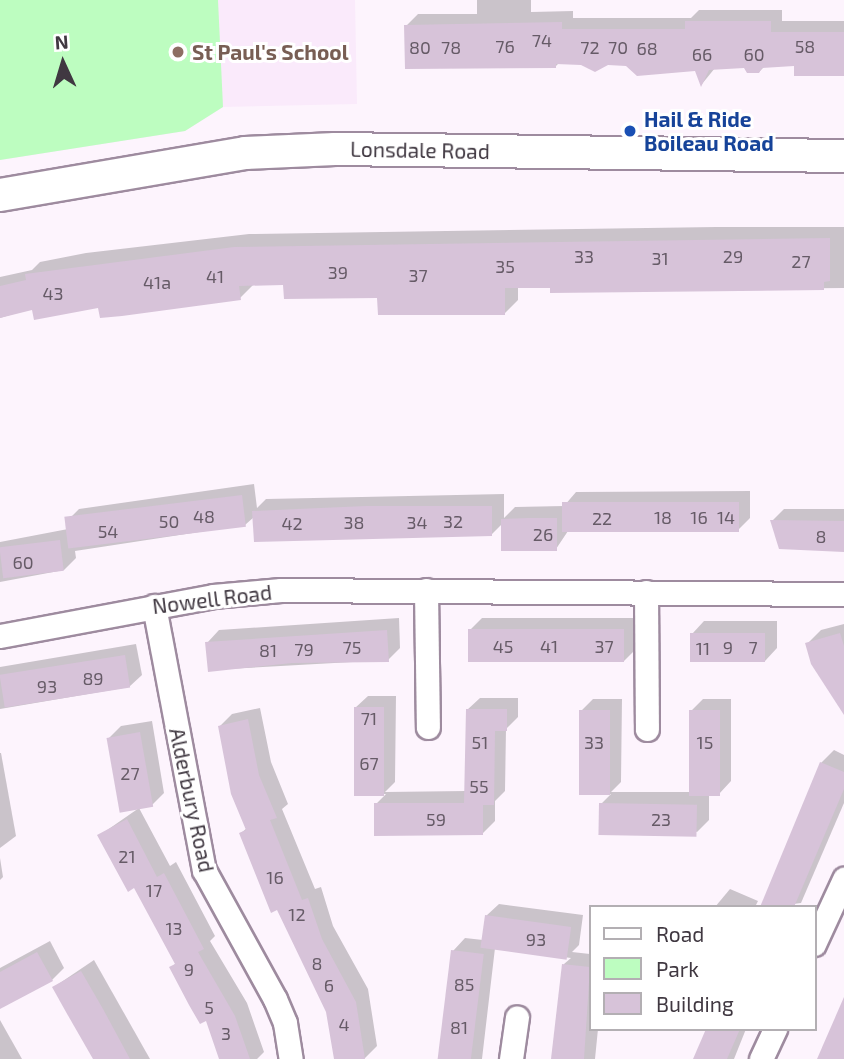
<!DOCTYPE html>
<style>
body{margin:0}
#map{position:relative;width:844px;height:1059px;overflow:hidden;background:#fdf4fd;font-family:"Exo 2",sans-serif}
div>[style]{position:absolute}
.built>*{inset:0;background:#faeafb}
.green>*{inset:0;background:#bdfdc0}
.shadow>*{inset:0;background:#0003}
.building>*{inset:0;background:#d7c3d9;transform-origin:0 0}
.roads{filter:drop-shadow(2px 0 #9e8b9f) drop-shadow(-2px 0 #9e8b9f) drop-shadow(0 2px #9e8b9f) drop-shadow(0 -2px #9e8b9f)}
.minor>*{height:23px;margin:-11.5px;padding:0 11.5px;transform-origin:11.5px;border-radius:11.5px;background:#fff}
.secondary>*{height:32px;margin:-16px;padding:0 16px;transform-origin:16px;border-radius:16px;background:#fff}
.dots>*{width:19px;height:19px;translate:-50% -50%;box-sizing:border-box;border:4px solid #fff;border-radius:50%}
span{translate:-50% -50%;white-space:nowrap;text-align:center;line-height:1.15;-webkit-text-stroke:6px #fff;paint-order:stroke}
.number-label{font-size:18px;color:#665b67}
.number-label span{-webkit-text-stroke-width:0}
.education-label{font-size:21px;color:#785e54;font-weight:700}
.left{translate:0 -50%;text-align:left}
.transit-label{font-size:21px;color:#164399;font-weight:700}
.street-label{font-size:21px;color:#403841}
.legend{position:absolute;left:589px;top:905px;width:228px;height:126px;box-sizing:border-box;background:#fff;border:2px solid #b3afb3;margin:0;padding:9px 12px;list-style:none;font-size:21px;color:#403841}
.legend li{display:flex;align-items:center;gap:14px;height:35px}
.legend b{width:35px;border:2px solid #b3afb3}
.north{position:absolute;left:28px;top:28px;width:70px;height:70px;-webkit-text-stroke:5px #fff;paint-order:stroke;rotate:356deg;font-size:19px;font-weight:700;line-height:28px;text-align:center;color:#403841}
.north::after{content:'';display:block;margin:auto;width:24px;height:32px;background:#403841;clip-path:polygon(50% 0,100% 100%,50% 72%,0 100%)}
</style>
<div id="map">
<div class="built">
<div style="clip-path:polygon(0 0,355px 0,357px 104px,223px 107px,185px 131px,0 160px)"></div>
</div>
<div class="green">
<div style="clip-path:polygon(0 0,218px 0,223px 107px,185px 131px,0 160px)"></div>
</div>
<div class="shadow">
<div style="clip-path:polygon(477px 0,531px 0,531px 12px,573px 11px,573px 18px,691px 18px,699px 10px,782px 10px,782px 21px,844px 21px,844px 75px,796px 64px,764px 67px,759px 72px,745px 66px,715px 68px,702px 84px,696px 69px,627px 64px,559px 63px,555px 67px,406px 26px,418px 14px,477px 14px)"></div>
<div style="clip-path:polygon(716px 227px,844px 227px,844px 288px,552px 291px,552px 287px,518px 287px,518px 300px,505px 313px,285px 284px,254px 284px,240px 298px,33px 308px,0 318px,0 277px,32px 270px,40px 262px,86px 253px,249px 234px)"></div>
<div style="clip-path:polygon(254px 484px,257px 508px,266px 499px,504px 494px,504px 518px,515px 507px,564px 506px,576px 492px,750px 491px,750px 518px,738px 530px,568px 531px,556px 549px,503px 523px,491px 535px,254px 517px,245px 525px,75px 551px,76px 558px,64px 570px,0 582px,0 542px,68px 529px,67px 521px,79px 509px)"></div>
<div style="clip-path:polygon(784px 509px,844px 509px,844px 549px,772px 521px)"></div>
<div style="clip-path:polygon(399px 618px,400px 648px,388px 660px,210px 670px,207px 643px,219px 630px)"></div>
<div style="clip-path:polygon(482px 618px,636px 618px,636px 649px,624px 661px,470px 630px)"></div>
<div style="clip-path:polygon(704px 621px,777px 621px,777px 648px,765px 661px,692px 634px)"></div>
<div style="clip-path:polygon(844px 624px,844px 705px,807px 644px,821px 630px)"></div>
<div style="clip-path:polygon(136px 644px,142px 675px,129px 687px,0 709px,0 667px)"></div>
<div style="clip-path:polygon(368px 696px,396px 696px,395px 782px,385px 792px,466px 791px,467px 710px,480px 698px,518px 698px,518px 717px,506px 729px,505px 791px,495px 801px,495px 821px,482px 834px,376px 804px,386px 794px,355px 794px,355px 708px)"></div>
<div style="clip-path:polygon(593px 699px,622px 699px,621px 782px,611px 792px,691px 792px,691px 711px,703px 699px,731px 699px,731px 781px,719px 794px,709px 794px,709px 820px,697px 832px,601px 804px,611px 794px,580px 794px,581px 711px)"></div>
<div style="clip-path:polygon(260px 708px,271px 762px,288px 804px,282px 809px,315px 889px,321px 887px,333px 926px,368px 989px,377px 1046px,365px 1058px,336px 1059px,328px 1012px,241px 833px,247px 828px,220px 726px,232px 714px)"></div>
<div style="clip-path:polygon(152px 721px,164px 793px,152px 805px,109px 738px,121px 726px)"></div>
<div style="clip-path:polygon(834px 750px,844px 755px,844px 803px,801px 903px,770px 907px,821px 763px)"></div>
<div style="clip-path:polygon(1px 753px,16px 836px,0 848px,0 753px)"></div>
<div style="clip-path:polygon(139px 808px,170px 866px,176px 862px,215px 936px,210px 941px,247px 1003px,264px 1052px,257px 1059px,221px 1059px,207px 1019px,171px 968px,176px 963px,135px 886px,100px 835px)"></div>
<div style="clip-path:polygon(0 858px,3px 877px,0 880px)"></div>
<div style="clip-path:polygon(730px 889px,758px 901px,755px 907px,715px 907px)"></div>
<div style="clip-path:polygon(499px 904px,583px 915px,579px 945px,572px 952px,590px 954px,590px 1029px,598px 1029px,595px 1059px,553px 1059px,564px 964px,571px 958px,495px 948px,482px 1059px,440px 1059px,453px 951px,465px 938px,483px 940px,486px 916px)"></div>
<div style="clip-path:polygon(50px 941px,64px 968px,52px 980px,0 1008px,0 968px)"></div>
<div style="clip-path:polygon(94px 960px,150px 1059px,95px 1059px,54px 987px)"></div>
<div style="clip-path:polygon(0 1020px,22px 1059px,0 1059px)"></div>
<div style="clip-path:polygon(709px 1029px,746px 1029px,734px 1059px,697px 1059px)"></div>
</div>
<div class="building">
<div style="clip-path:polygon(685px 21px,771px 21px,771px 32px,844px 32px,844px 76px,794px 76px,794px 66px,762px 68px,759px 73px,747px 73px,744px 68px,709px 70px,701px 87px,695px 71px,637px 76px,626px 66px,608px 65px,595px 72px,581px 65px,556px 64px,556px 68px,405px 69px,404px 25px,562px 22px,562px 29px,685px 29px)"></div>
<div style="clip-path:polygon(830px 238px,830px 281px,824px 282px,824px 290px,550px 293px,550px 288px,505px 288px,505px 315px,378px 315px,377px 298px,284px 299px,283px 285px,239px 286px,241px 300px,122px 316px,100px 318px,98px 308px,34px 320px,32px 310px,0 318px,0 286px,26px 280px,25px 274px,234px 247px)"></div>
<div style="left:242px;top:495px;width:32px;height:179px;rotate:83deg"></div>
<div style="left:739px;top:502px;width:30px;height:177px;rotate:90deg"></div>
<div style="clip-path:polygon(366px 506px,492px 506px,492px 536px,254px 542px,252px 511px)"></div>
<div style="clip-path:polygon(529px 518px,557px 518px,557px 551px,501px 551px,501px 519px)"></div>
<div style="clip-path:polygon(770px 520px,844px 521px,844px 552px,779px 549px)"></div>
<div style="left:60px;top:540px;width:31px;height:61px;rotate:83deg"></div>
<div style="left:468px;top:629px;width:156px;height:33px"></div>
<div style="clip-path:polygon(387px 630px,389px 662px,292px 663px,208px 672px,205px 642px)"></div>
<div style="left:690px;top:633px;width:75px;height:29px"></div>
<div style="clip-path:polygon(840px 633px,844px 646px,844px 715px,811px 664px,805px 643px)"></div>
<div style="left:125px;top:655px;width:33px;height:127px;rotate:81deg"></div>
<div style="left:354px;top:707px;width:30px;height:89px"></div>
<div style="clip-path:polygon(466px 709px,507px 709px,507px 731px,495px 731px,494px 805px,483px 805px,483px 835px,374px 836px,374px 803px,464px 803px)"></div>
<div style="left:579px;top:710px;width:31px;height:85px"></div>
<div style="left:689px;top:710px;width:31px;height:86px"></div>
<div style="clip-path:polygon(248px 719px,259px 775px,277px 818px,270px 820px,302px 900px,308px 898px,322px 939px,356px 1002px,365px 1059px,334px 1059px,326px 1012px,277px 910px,271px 913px,239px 833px,246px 830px,231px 794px,218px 726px)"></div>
<div style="left:140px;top:732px;width:76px;height:34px;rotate:80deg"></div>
<div style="clip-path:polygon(820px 762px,844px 772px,844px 789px,794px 907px,760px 907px)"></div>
<div style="left:599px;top:803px;width:98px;height:32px;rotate:1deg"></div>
<div style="clip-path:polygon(127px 819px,157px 877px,164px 873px,204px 949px,198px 952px,235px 1016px,250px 1059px,219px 1059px,206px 1021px,200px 1024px,189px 1005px,169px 967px,175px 964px,134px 888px,128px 892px,97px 835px)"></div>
<div style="left:485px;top:915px;width:87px;height:33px;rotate:8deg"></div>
<div style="left:451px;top:950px;width:33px;height:110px;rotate:7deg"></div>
<div style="clip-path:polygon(37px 952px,53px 981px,0 1009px,0 972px)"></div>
<div style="clip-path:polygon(562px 964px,590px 967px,584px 1059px,551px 1059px)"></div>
<div style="clip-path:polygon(81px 971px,103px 1009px,130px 1059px,93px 1059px,66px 1012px,52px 987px)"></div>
<div style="clip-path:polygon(844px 997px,844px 1059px,817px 1059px)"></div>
<div style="clip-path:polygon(706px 1029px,740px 1029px,727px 1059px,693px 1059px)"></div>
</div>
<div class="roads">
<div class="minor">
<div style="left:426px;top:590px;width:137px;rotate:89.2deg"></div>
<div style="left:646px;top:592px;width:137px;rotate:89.6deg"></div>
<div style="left:154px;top:606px;width:269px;rotate:79.3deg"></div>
<div style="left:204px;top:870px;width:147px;rotate:61.2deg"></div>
<div style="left:275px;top:999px;width:26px;rotate:67deg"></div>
<div style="left:285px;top:1023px;width:36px;rotate:81deg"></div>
<div style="left:0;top:636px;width:217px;rotate:-10.6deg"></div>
<div style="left:213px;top:596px;width:68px;rotate:-5deg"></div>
<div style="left:281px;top:590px;width:563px;rotate:0.41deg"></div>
<div style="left:814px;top:944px;width:72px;rotate:-65.2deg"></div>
<div style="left:511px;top:1059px;width:42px;rotate:-81.9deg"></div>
<div style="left:761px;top:1059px;width:33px;rotate:-65deg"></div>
</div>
<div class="secondary">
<div style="left:0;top:195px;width:249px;rotate:-9.7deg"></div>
<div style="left:245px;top:153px;width:90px;rotate:-2.5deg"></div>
<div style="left:335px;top:149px;width:509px;rotate:0.79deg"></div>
</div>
</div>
<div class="dots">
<div style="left:178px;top:52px;background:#8d6e63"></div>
<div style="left:630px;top:131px;background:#1a4fb4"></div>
</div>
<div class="number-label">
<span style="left:542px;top:40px">74</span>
<span style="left:505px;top:46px">76</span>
<span style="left:805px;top:46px">58</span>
<span style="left:420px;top:47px">80</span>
<span style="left:451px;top:47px">78</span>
<span style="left:590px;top:47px">72</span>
<span style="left:618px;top:47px">70</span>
<span style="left:647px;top:48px">68</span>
<span style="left:702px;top:54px">66</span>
<span style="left:754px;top:54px">60</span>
<span style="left:584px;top:256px">33</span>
<span style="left:733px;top:256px">29</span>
<span style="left:660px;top:258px">31</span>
<span style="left:801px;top:261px">27</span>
<span style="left:505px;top:266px">35</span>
<span style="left:338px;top:272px">39</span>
<span style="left:418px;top:275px">37</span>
<span style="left:215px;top:276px">41</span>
<span style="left:157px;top:282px">41a</span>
<span style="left:53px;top:293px">43</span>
<span style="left:204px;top:516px">48</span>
<span style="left:663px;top:517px">18</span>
<span style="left:699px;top:517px">16</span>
<span style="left:726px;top:517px">14</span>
<span style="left:602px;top:518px">22</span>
<span style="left:169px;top:521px">50</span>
<span style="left:453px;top:521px">32</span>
<span style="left:354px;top:522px">38</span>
<span style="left:417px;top:522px">34</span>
<span style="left:292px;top:523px">42</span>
<span style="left:108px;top:531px">54</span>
<span style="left:543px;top:534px">26</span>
<span style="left:821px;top:536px">8</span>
<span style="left:23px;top:562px">60</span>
<span style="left:503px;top:646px">45</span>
<span style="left:549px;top:646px">41</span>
<span style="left:604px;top:646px">37</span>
<span style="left:352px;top:647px">75</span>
<span style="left:728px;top:647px">9</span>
<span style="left:753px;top:647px">7</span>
<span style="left:703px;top:648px">11</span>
<span style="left:304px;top:649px">79</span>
<span style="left:268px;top:650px">81</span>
<span style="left:93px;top:678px">89</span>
<span style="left:47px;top:686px">93</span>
<span style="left:369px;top:718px">71</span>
<span style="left:480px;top:742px">51</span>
<span style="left:594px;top:742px">33</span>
<span style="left:705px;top:742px">15</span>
<span style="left:369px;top:763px">67</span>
<span style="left:130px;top:773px">27</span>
<span style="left:479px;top:786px">55</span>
<span style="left:436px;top:819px">59</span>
<span style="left:661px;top:819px">23</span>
<span style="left:127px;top:856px">21</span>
<span style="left:275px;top:877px">16</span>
<span style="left:154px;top:890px">17</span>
<span style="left:297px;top:914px">12</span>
<span style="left:174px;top:928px">13</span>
<span style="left:536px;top:939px">93</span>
<span style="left:317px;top:963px">8</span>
<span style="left:189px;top:969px">9</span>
<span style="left:464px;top:984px">85</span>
<span style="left:329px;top:985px">6</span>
<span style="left:209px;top:1007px">5</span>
<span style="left:344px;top:1024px">4</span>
<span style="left:459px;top:1027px">81</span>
<span style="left:226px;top:1033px">3</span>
</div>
<div class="education-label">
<span class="left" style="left:192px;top:52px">St Paul's School</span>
</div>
<div class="transit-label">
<span class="left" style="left:644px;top:131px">Hail &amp; Ride<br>Boileau Road</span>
</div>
<div class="street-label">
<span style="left:420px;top:150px;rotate:1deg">Lonsdale Road</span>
<span style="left:212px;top:599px;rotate:-7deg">Nowell Road</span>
<span style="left:192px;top:800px;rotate:78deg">Alderbury Road</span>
</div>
<ul class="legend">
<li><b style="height:9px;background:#fff"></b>Road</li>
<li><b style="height:19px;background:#bdfdc0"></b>Park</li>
<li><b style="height:19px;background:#d7c3d9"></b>Building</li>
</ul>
<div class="north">N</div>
</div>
